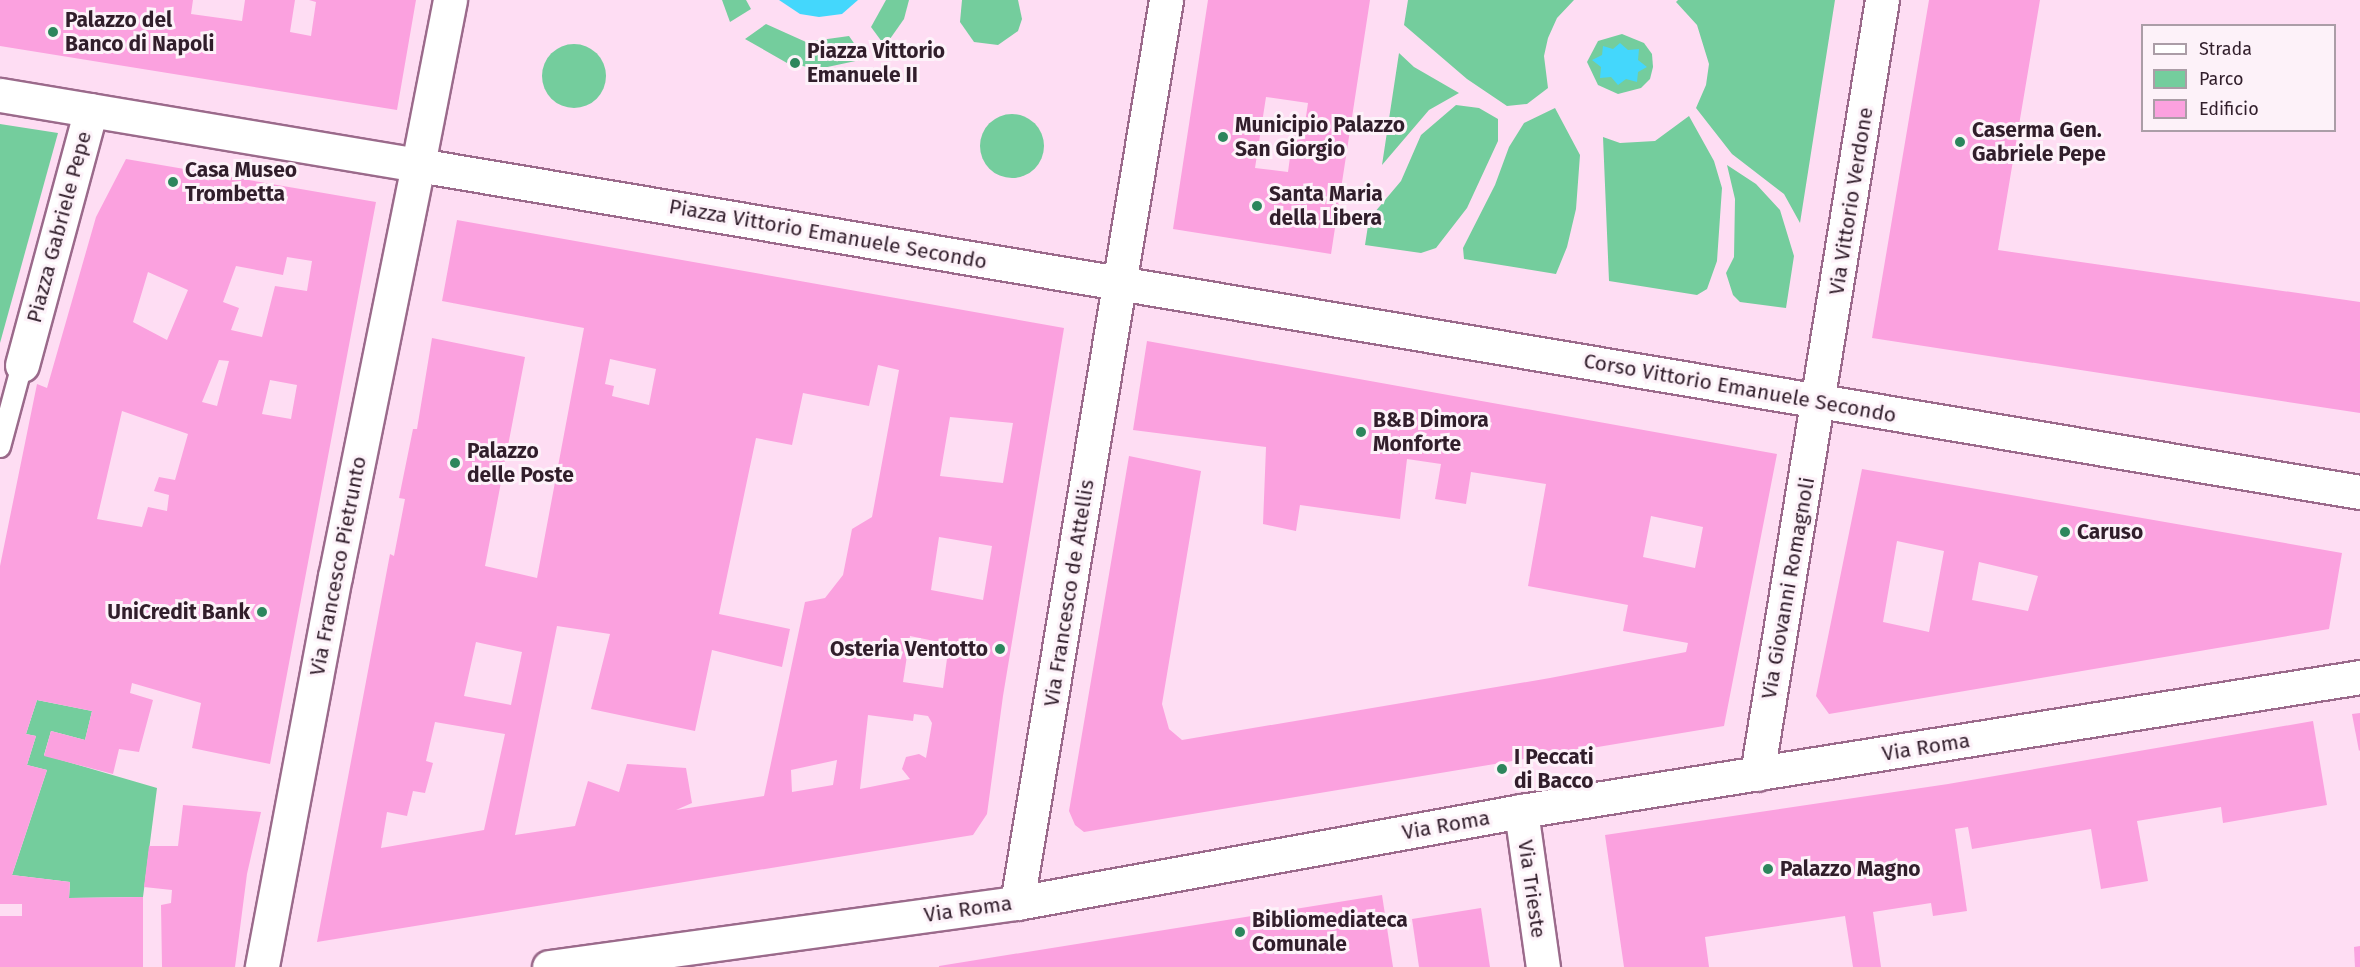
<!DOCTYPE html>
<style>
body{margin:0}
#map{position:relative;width:2360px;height:967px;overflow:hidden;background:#feddf3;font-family:"Fira Sans",sans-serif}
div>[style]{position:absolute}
.green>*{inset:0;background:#74cd9d}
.round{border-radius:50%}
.water>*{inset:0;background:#44d7fc}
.building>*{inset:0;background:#fba1df}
.roads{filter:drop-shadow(2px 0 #9b6a8b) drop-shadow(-2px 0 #9b6a8b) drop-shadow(0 2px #9b6a8b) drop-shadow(0 -2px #9b6a8b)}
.lane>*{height:20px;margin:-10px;padding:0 10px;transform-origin:10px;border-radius:10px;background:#fff}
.street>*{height:33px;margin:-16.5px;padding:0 16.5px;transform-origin:16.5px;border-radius:16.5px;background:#fff}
.secondary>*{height:33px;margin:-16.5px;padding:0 16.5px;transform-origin:16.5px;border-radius:16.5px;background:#fff}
.dots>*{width:16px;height:16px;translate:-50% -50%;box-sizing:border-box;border:3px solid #fdf2f9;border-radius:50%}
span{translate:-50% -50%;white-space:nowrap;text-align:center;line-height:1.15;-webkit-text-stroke:6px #fdf2f9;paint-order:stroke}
.poi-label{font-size:21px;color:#311e2b;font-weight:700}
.left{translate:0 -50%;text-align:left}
.right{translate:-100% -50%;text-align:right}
.street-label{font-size:21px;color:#311e2b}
.legend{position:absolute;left:2141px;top:24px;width:195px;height:108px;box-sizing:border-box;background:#fdf2f9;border:2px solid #ab9da7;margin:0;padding:8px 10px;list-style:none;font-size:18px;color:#311e2b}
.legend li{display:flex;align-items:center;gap:12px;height:30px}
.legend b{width:30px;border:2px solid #ab9da7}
</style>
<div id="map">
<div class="green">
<div style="clip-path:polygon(722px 0,746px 0,751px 9px,730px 22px)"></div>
<div style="clip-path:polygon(886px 0,909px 0,904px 19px,885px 46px,871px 27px)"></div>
<div style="clip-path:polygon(962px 0,1018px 0,1022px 19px,1018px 31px,998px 45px,974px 42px,960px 22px)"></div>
<div style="clip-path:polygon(1408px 0,1574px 0,1557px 18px,1548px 38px,1544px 56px,1548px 88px,1527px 104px,1507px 106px,1467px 79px,1404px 25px)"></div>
<div style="clip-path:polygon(1678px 0,1835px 0,1800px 223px,1784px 194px,1732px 154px,1696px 108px,1706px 85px,1709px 64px,1697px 25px,1676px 2px)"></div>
<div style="clip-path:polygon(766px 24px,806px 42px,849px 36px,865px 59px,818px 69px,787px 63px,745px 39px)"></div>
<div style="clip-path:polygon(1622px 34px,1644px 43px,1652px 54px,1653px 67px,1650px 79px,1641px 88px,1618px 94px,1598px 85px,1587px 62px,1598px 41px)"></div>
<div class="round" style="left:542px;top:44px;width:64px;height:64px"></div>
<div style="clip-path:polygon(1399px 53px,1414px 67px,1459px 93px,1429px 110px,1382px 165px)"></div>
<div style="clip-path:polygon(1456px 105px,1479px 108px,1498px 119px,1498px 141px,1467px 208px,1436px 248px,1421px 253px,1365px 245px,1369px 219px,1401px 181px,1421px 135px)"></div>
<div style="clip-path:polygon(1555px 108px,1580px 155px,1576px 209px,1567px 247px,1556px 274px,1464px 259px,1463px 248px,1495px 185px,1509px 147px,1524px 123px)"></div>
<div class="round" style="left:980px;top:114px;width:64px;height:64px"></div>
<div style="clip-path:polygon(1689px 116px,1714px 161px,1722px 188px,1717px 261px,1707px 289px,1697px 295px,1609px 281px,1603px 137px,1620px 143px,1655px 141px)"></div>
<div style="clip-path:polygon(0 124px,58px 133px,0 343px)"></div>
<div style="clip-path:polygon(1727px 165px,1756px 184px,1780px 210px,1794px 256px,1786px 308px,1740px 302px,1733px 295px,1726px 273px,1734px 257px,1735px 199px)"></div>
<div style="clip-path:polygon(37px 700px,92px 711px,85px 740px,51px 731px,44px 755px,157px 788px,143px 897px,69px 898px,70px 882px,12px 875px,47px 770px,27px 765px,36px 736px,26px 734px)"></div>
</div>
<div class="water">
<div style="clip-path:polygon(779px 0,858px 0,842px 14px,819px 17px,800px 14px)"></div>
<div style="clip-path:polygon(1620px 43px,1628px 50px,1639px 49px,1638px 60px,1647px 67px,1638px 72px,1637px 82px,1626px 79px,1618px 85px,1611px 77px,1600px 78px,1601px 67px,1592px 60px,1602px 55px,1603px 46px,1613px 49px)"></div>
</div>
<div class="building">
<div style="clip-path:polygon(0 0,193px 0,191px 14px,242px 21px,245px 0,295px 0,290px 32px,311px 36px,316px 2px,309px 0,416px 0,397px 110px,0 46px)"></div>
<div style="clip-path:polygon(evenodd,1208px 0,1370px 0,1331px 254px,1173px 229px,1208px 0,1266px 97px,1308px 103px,1303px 137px,1293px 135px,1288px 172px,1255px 168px,1266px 97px)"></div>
<div style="clip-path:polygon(1929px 0,2040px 0,1998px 250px,2360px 302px,2360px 413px,1872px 338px)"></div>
<div style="clip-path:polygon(evenodd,126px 159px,376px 202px,270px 764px,192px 748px,201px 703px,132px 683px,130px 693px,153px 700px,139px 752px,119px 749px,113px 774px,44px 756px,51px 731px,85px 740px,92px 711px,37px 700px,26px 734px,36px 736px,27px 765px,47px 770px,12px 875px,70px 882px,69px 898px,143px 897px,143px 967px,0 967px,0 916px,22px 916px,22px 904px,0 904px,0 566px,37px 384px,47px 388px,96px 217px,126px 159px,287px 257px,312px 261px,307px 291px,275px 286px,262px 337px,231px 330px,239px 308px,223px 302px,236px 266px,283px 275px,287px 257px,126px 159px,148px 272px,188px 290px,167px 340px,133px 322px,148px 272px,126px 159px,219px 360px,229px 361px,217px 406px,202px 402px,219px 360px,126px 159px,270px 380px,297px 385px,291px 419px,262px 414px,270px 380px,126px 159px,122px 411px,188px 434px,175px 480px,159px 477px,154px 491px,169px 495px,167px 511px,148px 507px,142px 527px,97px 519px,122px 411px)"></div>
<div style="clip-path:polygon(evenodd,457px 220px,1064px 328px,1003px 696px,987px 814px,973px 835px,317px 942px,390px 554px,394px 556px,405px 499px,399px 498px,413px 429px,417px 429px,432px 338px,525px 357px,485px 566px,537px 578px,584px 328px,442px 301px,457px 220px,610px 359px,656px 369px,649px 405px,612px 396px,614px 386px,605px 384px,610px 359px,457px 220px,878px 365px,899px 370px,872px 517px,852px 529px,843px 575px,825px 598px,805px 602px,764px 796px,676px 810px,692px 803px,686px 768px,627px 764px,619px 792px,588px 781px,575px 826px,515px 835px,557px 626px,610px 634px,591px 709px,695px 731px,712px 650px,782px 667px,790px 629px,719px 614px,756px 438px,792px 445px,803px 393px,869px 406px,878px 365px,457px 220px,950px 417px,1013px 423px,1003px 483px,940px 476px,950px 417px,457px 220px,939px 537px,992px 546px,983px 600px,931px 590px,939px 537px,457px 220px,910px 636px,949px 644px,943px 688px,903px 682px,910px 636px,457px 220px,476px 642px,522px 652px,511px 705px,464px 696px,476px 642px,457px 220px,914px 714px,928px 716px,932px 723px,926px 758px,919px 754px,906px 757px,902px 769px,910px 779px,860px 789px,868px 715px,913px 721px,914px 714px,457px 220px,435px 722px,505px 734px,484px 830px,381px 848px,387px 812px,407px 816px,413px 791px,425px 793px,433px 763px,426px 761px,435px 722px,457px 220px,837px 760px,833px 785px,792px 792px,791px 770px,837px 760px)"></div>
<div style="clip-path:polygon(evenodd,1147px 341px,1777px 454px,1724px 726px,1084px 832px,1075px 825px,1069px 811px,1129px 456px,1201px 471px,1162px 704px,1169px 729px,1182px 740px,1550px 678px,1686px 652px,1688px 643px,1623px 631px,1628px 605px,1528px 586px,1546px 484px,1471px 472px,1466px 504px,1435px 499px,1441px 464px,1407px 459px,1400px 519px,1300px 505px,1296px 531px,1263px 524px,1266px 447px,1133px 430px,1147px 341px,1651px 516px,1703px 527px,1695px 568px,1643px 557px,1651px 516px)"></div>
<div style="clip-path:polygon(evenodd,1862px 469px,2342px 553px,2329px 629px,1829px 714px,1816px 696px,1862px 469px,1897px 541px,1944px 551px,1929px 632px,1883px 622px,1897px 541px,1862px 469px,1979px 562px,2038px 576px,2028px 611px,1972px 600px,1979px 562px)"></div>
<div style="clip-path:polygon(2360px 713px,2360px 750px,2359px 751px,2352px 714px)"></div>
<div style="clip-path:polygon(2313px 721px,2327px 805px,2223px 823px,2221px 807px,2137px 821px,2148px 881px,2101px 889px,2091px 829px,1972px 849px,1968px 827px,1955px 829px,1967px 911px,1933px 916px,1931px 903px,1873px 912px,1881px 967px,1853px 967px,1845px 916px,1705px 937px,1709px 967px,1624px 967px,1605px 835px,1948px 784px)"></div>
<div style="clip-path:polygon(183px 805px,261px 812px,247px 874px,235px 967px,162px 967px,161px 905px,171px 903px,172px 890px,144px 887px,149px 846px,178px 846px)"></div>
<div style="clip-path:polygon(1382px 895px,1393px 967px,939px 967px,939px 966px)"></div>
<div style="clip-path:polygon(1481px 908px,1490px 967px,1419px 967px,1412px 919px)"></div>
<div style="clip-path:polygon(2360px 946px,2360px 967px,2355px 967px,2354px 947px)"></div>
</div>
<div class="roads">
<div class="lane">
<div style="left:0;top:447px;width:85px;rotate:-75deg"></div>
</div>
<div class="street">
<div style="left:450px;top:0;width:168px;rotate:101deg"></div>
<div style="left:418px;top:165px;width:1969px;rotate:9.56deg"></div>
<div style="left:22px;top:365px;width:264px;rotate:-74.9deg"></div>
<div style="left:1757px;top:774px;width:784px;rotate:-80.83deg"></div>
<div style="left:1521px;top:811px;width:158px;rotate:82deg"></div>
<div style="left:1017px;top:903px;width:915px;rotate:-80.63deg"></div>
</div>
<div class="secondary">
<div style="left:0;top:95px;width:424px;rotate:9.5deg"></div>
<div style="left:418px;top:165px;width:419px;rotate:101.4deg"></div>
<div style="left:335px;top:576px;width:398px;rotate:100.6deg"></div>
<div style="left:549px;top:967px;width:472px;rotate:-7.8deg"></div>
<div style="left:1017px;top:903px;width:512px;rotate:-10.34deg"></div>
<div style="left:1521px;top:811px;width:850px;rotate:-9.07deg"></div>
</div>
</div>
<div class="dots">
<div style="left:53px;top:32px;background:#2c865c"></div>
<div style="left:795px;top:63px;background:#2c865c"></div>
<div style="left:1223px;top:137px;background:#2c865c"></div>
<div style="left:1960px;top:142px;background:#2c865c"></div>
<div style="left:173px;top:182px;background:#2c865c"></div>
<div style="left:1257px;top:206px;background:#2c865c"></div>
<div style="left:1361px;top:432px;background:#2c865c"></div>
<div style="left:455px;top:463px;background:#2c865c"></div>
<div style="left:2065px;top:532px;background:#2c865c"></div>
<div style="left:262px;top:612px;background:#2c865c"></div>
<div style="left:1000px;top:649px;background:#2c865c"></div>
<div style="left:1502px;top:769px;background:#2c865c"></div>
<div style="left:1768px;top:869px;background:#2c865c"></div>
<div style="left:1240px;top:932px;background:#2c865c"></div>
</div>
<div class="poi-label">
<span class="left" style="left:65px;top:32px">Palazzo del<br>Banco di Napoli</span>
<span class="left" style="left:807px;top:63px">Piazza Vittorio<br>Emanuele II</span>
<span class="left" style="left:1235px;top:137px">Municipio Palazzo<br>San Giorgio</span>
<span class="left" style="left:1972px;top:142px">Caserma Gen.<br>Gabriele Pepe</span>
<span class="left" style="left:185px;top:182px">Casa Museo<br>Trombetta</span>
<span class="left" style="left:1269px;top:206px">Santa Maria<br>della Libera</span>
<span class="left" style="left:1373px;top:432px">B&amp;B Dimora<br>Monforte</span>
<span class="left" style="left:467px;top:463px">Palazzo<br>delle Poste</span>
<span class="left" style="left:2077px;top:532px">Caruso</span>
<span class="right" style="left:250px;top:612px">UniCredit Bank</span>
<span class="right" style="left:988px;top:649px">Osteria Ventotto</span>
<span class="left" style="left:1514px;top:769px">I Peccati<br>di Bacco</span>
<span class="left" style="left:1780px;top:869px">Palazzo Magno</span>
<span class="left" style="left:1252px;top:932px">Bibliomediateca<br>Comunale</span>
</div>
<div class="street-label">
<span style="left:1851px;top:201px;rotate:-81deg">Via Vittorio Verdone</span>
<span style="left:59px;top:227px;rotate:-75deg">Piazza Gabriele Pepe</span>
<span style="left:828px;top:234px;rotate:10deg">Piazza Vittorio Emanuele Secondo</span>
<span style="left:1740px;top:388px;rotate:10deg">Corso Vittorio Emanuele Secondo</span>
<span style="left:338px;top:566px;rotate:-79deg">Via Francesco Pietrunto</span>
<span style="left:1788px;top:588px;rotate:-80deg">Via Giovanni Romagnoli</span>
<span style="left:1069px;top:593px;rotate:-81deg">Via Francesco de Attellis</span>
<span style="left:1926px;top:747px;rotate:-9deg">Via Roma</span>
<span style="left:1446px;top:825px;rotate:-10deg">Via Roma</span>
<span style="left:1532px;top:889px;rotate:82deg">Via Trieste</span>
<span style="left:968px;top:909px;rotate:-8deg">Via Roma</span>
</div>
<ul class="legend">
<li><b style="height:8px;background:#fff"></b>Strada</li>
<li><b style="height:16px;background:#74cd9d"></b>Parco</li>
<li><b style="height:16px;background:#fba1df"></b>Edificio</li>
</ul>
</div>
